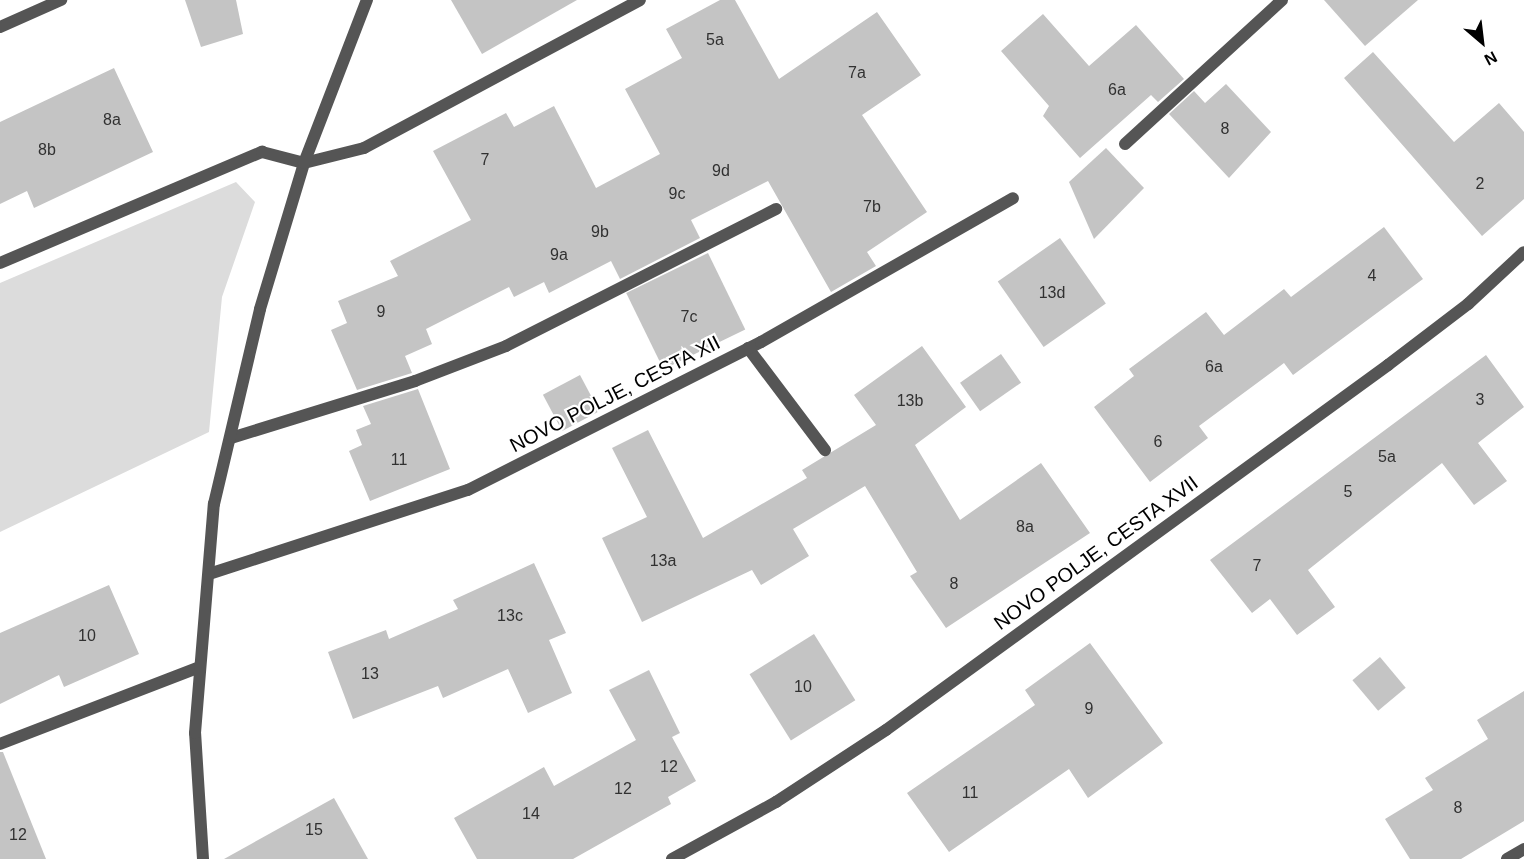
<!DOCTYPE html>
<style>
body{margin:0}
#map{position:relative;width:1524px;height:859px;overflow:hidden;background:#fff;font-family:Arial,sans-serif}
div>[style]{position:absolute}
.green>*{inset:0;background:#dcdcdc}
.building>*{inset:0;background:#c4c4c4;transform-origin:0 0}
.lane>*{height:12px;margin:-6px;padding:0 6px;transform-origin:6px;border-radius:6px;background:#555}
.street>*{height:12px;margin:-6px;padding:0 6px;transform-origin:6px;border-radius:6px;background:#555}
span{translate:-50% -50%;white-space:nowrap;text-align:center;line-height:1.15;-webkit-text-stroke:4.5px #fff;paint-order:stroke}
.number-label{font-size:16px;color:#313131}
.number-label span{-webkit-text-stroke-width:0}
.street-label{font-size:20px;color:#000}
.north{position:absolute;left:1452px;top:12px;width:60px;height:60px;-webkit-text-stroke:4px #fff;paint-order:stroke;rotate:152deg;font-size:16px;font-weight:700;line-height:24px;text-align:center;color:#000}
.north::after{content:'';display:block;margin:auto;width:21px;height:27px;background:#000;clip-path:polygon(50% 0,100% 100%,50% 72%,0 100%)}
</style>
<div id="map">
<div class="green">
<div style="clip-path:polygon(236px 182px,255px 202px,222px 297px,209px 432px,0 532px,0 283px)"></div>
</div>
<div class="building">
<div style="clip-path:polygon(185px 0,236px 0,243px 34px,201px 47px)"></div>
<div style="clip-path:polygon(451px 0,577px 0,482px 54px)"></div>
<div style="clip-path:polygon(720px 0,735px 0,779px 79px,877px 12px,921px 75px,862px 115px,927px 212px,867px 252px,876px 266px,831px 292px,768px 181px,691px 220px,700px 238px,620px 279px,611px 261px,549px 293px,544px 282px,514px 297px,509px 287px,426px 329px,432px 344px,405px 356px,412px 373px,357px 390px,331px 330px,347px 323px,338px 301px,398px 276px,390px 261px,471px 220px,433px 151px,506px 113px,514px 127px,554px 106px,596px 188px,660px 154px,625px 89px,682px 58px,666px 29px)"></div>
<div style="clip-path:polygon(1324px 0,1418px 0,1365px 46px)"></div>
<div style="clip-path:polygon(1043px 14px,1089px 66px,1136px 25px,1184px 79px,1158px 102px,1151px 95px,1080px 158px,1043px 116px,1049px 106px,1001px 51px)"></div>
<div style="clip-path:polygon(1373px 52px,1454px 142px,1499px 103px,1524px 132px,1524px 199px,1482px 236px,1344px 78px)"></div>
<div style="clip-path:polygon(114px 68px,153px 152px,34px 208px,27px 191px,0 204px,0 122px)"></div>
<div style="clip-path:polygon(1226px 84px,1271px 132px,1229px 178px,1169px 114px,1194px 91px,1205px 103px)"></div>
<div style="clip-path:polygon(1106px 148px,1144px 188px,1094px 239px,1069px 182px)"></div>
<div style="clip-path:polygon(1384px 227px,1423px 279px,1293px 375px,1284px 363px,1199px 426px,1208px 438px,1150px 482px,1094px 407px,1134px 376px,1129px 369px,1206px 312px,1224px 335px,1284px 289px,1291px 297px)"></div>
<div style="left:1060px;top:238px;width:80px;height:76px;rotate:55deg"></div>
<div style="left:708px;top:253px;width:85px;height:91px;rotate:64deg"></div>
<div style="clip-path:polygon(922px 346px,966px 407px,915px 445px,960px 520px,1041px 463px,1090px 533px,946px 628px,910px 576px,917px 572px,865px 486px,793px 529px,809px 556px,761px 585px,752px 570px,642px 622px,602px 538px,647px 517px,612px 448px,648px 430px,703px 538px,807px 478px,802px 470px,876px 425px,854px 395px)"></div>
<div style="left:1001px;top:354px;width:35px;height:50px;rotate:55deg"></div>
<div style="clip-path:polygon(1486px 355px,1524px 407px,1478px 443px,1507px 481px,1474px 505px,1442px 463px,1308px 570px,1335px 607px,1297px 635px,1270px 599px,1252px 613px,1210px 560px)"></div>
<div style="left:580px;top:375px;width:41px;height:42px;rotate:62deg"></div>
<div style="clip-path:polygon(418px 389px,450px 469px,370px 501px,349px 451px,362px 445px,356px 430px,371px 424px,363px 406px)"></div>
<div style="clip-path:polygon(534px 563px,566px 633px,549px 640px,572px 693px,528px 713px,508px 669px,443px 698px,438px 686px,353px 719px,328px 652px,386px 630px,389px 639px,458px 609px,453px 600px)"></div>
<div style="clip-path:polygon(109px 585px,139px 654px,64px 687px,59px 675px,0 704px,0 633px)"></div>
<div style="left:814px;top:634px;width:78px;height:76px;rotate:58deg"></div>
<div style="clip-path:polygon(1090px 643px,1163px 743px,1088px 798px,1069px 769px,949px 852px,907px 793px,1035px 705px,1025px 690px)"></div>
<div style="left:1380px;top:657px;width:40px;height:36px;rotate:50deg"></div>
<div style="clip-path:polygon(649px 670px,680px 733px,672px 737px,696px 781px,668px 797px,671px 804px,573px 859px,477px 859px,454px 818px,544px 767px,554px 786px,636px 740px,609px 690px)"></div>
<div style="clip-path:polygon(1524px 691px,1524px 821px,1461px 859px,1410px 859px,1385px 819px,1433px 790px,1425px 778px,1488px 739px,1477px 720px)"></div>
<div style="clip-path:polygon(0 752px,3px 752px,46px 859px,0 859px)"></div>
<div style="clip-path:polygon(334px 798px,368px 859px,224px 859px)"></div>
</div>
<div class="lane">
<div style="left:0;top:27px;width:67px;rotate:-23.9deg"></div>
<div style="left:1125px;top:144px;width:213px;rotate:-42.5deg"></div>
<div style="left:0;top:263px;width:285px;rotate:-23deg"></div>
<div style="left:262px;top:152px;width:43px;rotate:14.7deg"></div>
<div style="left:304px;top:163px;width:62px;rotate:-14deg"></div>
<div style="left:364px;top:148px;width:313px;rotate:-28.2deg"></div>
<div style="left:748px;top:348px;width:128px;rotate:53deg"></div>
<div style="left:231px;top:438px;width:193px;rotate:-17.2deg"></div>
<div style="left:415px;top:381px;width:97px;rotate:-21deg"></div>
<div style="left:506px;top:346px;width:303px;rotate:-26.9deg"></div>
<div style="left:212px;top:573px;width:269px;rotate:-18deg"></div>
<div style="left:468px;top:490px;width:328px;rotate:-26.8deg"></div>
<div style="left:761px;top:342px;width:290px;rotate:-29.7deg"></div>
<div style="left:0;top:744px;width:211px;rotate:-21.1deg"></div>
<div style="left:672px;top:859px;width:119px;rotate:-28.7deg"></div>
<div style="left:776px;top:802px;width:131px;rotate:-33.2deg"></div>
<div style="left:886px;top:730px;width:621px;rotate:-36.02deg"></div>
<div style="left:1388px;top:365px;width:101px;rotate:-37.3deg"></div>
<div style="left:1468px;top:304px;width:76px;rotate:-42.9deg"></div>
<div style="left:1507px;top:859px;width:20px;rotate:-30deg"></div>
</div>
<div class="street">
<div style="left:203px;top:859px;width:126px;rotate:-93.6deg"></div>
<div style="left:195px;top:733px;width:230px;rotate:-85.3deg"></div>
<div style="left:214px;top:504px;width:200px;rotate:-76.7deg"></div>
<div style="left:260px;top:309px;width:152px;rotate:-73.2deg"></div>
<div style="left:304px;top:163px;width:175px;rotate:-68.9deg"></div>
</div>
<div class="number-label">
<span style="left:715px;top:40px">5a</span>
<span style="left:857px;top:73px">7a</span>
<span style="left:1117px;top:90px">6a</span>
<span style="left:112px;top:120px">8a</span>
<span style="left:1225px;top:129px">8</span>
<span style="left:47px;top:150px">8b</span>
<span style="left:485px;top:160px">7</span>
<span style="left:721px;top:171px">9d</span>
<span style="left:1480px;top:184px">2</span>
<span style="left:677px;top:194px">9c</span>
<span style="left:872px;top:207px">7b</span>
<span style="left:600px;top:232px">9b</span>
<span style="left:559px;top:255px">9a</span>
<span style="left:1372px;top:276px">4</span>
<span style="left:1052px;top:293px">13d</span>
<span style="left:381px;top:312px">9</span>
<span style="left:689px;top:317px">7c</span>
<span style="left:1214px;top:367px">6a</span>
<span style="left:1480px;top:400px">3</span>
<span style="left:910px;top:401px">13b</span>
<span style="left:1158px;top:442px">6</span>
<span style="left:1387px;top:457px">5a</span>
<span style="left:399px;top:460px">11</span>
<span style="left:1348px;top:492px">5</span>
<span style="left:1025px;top:527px">8a</span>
<span style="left:663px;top:561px">13a</span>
<span style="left:1257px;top:566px">7</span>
<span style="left:954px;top:584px">8</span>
<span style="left:510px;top:616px">13c</span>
<span style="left:87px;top:636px">10</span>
<span style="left:370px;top:674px">13</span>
<span style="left:803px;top:687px">10</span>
<span style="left:1089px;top:709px">9</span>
<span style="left:669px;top:767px">12</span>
<span style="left:623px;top:789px">12</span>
<span style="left:970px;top:793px">11</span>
<span style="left:1458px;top:808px">8</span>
<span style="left:531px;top:814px">14</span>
<span style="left:314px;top:830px">15</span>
<span style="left:18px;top:835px">12</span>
</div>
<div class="street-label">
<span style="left:615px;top:394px;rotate:-27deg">NOVO POLJE, CESTA XII</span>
<span style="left:1096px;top:553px;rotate:-36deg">NOVO POLJE, CESTA XVII</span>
</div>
<div class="north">N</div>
</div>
